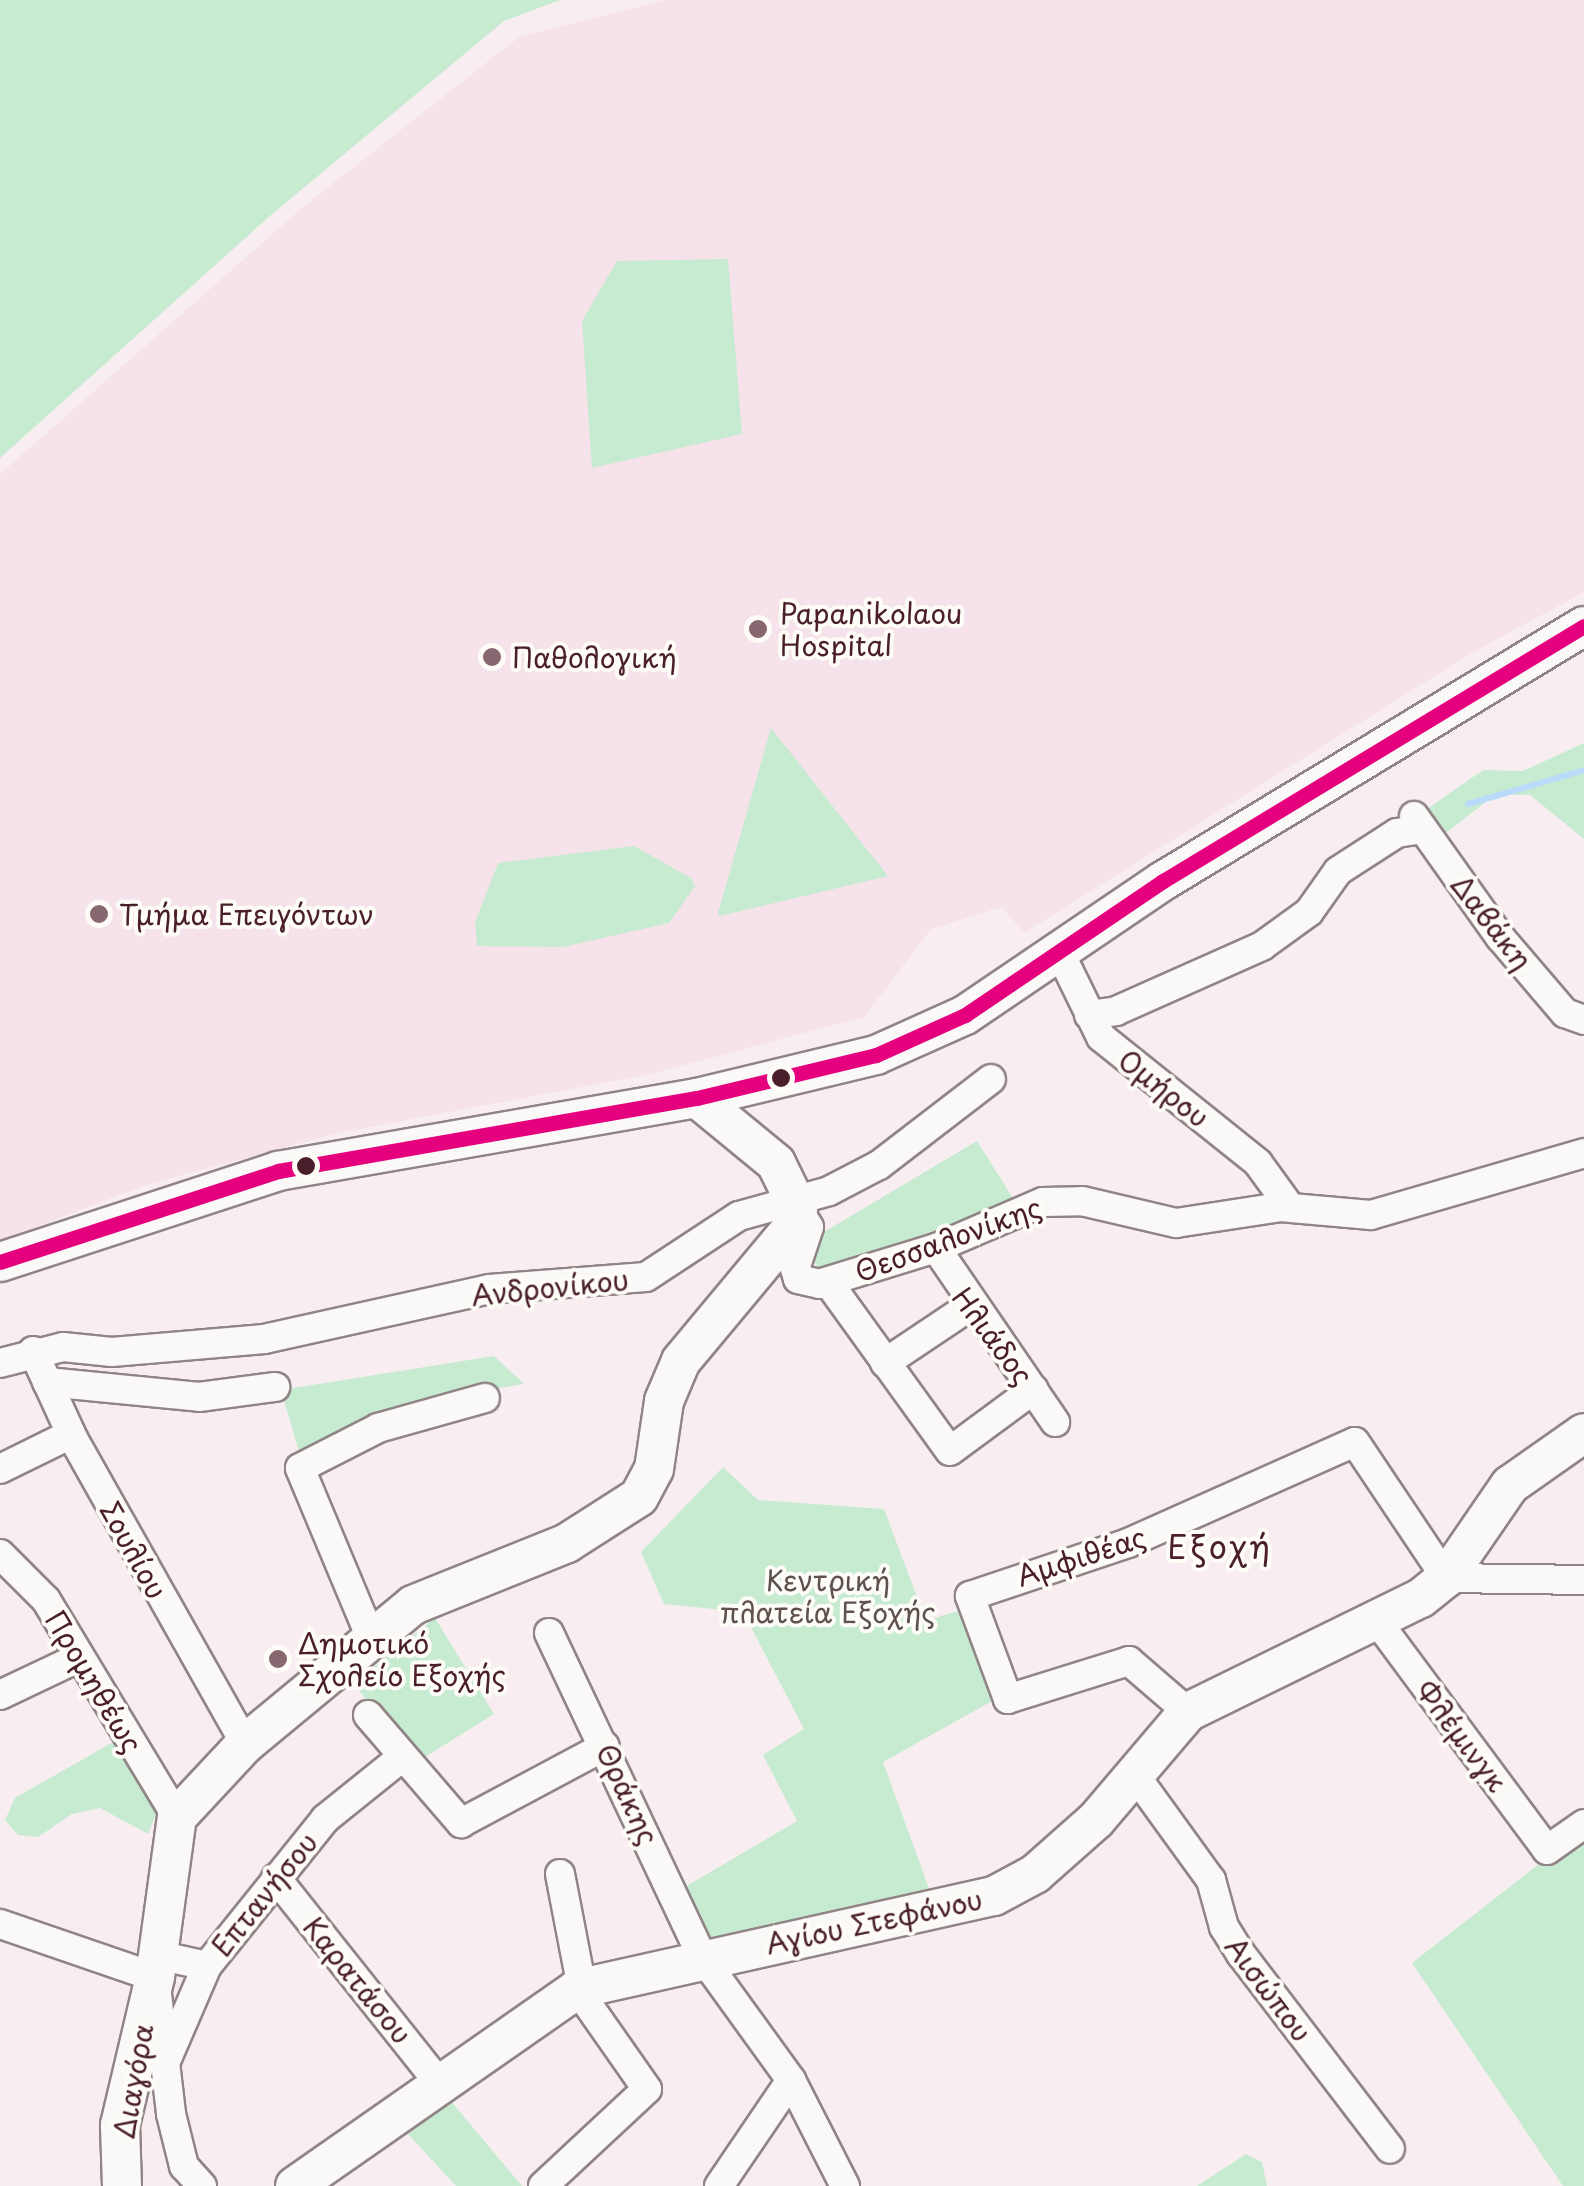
<!DOCTYPE html>
<meta charset="utf-8">
<style>
body{margin:0}
#map{position:relative;width:1584px;height:2186px;overflow:hidden;background:#f8eef1;font-family:"Playpen Sans",sans-serif}
div>[style]{position:absolute}
.built>*{inset:0;background:#f6e2ea}
.green>*{inset:0;background:#c6ebd1}
.stream>*{height:6px;margin:-3px;padding:0 3px;transform-origin:3px;border-radius:3px;background:#badaf9}
.roads{filter:drop-shadow(2px 0 #918487) drop-shadow(-2px 0 #918487) drop-shadow(0 2px #918487) drop-shadow(0 -2px #918487)}
.street>*{height:28px;margin:-14px;padding:0 14px;transform-origin:14px;border-radius:14px;background:#fbf9f8}
.secondary>*{height:38px;margin:-19px;padding:0 19px;transform-origin:19px;border-radius:19px;background:#fbf9f8}
.bus-1>*{height:15px;margin:-7.5px;padding:0 7.5px;transform-origin:7.5px;border-radius:7.5px;background:#e5007d}
.dots>*{width:28px;height:28px;translate:-50% -50%;box-sizing:border-box;border:5px solid #fdfcf7;border-radius:50%}
span{translate:-50% -50%;white-space:nowrap;text-align:center;line-height:1.15;-webkit-text-stroke:8px #fdfcf7;paint-order:stroke}
.poi-label{font-size:28px;color:#4a1f2b}
.left{translate:0 -50%;text-align:left}
.street-label{font-size:28px;color:#4a1f2b}
.park-label{font-size:28px;color:#5f514e}
.quarter-label{font-size:32px;color:#4a1f2b;letter-spacing:2.5px}
</style>
<div id="map">
<div class="built">
<div style="clip-path:polygon(666px 0,1584px 0,1584px 592px,1470px 654px,1024px 933px,1002px 907px,931px 929px,864px 1017px,651px 1074px,338px 1133px,146px 1185px,0 1241px,0 474px,303px 207px,519px 37px)"></div>
</div>
<div class="green">
<div style="clip-path:polygon(0 0,560px 0,504px 21px,271px 215px,0 458px)"></div>
<div style="clip-path:polygon(728px 259px,742px 434px,592px 468px,582px 321px,617px 261px)"></div>
<div style="clip-path:polygon(771px 728px,888px 876px,720px 916px,718px 913px)"></div>
<div style="clip-path:polygon(1584px 743px,1584px 839px,1530px 795px,1496px 794px,1434px 842px,1417px 816px,1483px 770px,1523px 771px)"></div>
<div style="clip-path:polygon(634px 846px,691px 878px,695px 886px,669px 923px,563px 947px,477px 946px,475px 923px,498px 863px)"></div>
<div style="clip-path:polygon(977px 1141px,1016px 1203px,823px 1275px,812px 1259px,824px 1232px)"></div>
<div style="clip-path:polygon(494px 1356px,524px 1384px,448px 1396px,301px 1458px,281px 1390px)"></div>
<div style="clip-path:polygon(723px 1467px,758px 1500px,884px 1509px,926px 1621px,964px 1609px,994px 1700px,883px 1762px,930px 1891px,703px 1939px,680px 1890px,797px 1821px,763px 1755px,804px 1729px,743px 1612px,664px 1604px,641px 1552px)"></div>
<div style="clip-path:polygon(435px 1618px,494px 1714px,417px 1762px,353px 1683px)"></div>
<div style="clip-path:polygon(115px 1741px,158px 1809px,148px 1834px,100px 1808px,72px 1814px,38px 1837px,18px 1835px,5px 1820px,15px 1798px)"></div>
<div style="clip-path:polygon(1584px 1829px,1584px 2186px,1563px 2186px,1412px 1963px)"></div>
<div style="clip-path:polygon(450px 2100px,522px 2186px,456px 2186px,408px 2134px)"></div>
<div style="clip-path:polygon(1246px 2154px,1262px 2162px,1267px 2186px,1197px 2186px)"></div>
</div>
<div class="stream">
<div style="left:1468px;top:804px;width:121px;rotate:-16.3deg"></div>
</div>
<div class="roads">
<div class="street">
<div style="left:1414px;top:816px;width:148px;rotate:54.6deg"></div>
<div style="left:1500px;top:937px;width:100px;rotate:49.5deg"></div>
<div style="left:1565px;top:1013px;width:20px;rotate:20deg"></div>
<div style="left:1060px;top:953px;width:93px;rotate:64deg"></div>
<div style="left:1101px;top:1037px;width:201px;rotate:38.7deg"></div>
<div style="left:1258px;top:1163px;width:54px;rotate:54deg"></div>
<div style="left:1089px;top:1015px;width:27px;rotate:-8deg"></div>
<div style="left:1116px;top:1011px;width:160px;rotate:-24deg"></div>
<div style="left:1262px;top:946px;width:58px;rotate:-35.9deg"></div>
<div style="left:1309px;top:912px;width:50px;rotate:-54.7deg"></div>
<div style="left:1338px;top:871px;width:70px;rotate:-32.8deg"></div>
<div style="left:1397px;top:833px;width:26px;rotate:-9deg"></div>
<div style="left:798px;top:1209px;width:21px;rotate:59deg"></div>
<div style="left:809px;top:1227px;width:44px;rotate:108.4deg"></div>
<div style="left:795px;top:1269px;width:10px;rotate:73deg"></div>
<div style="left:798px;top:1279px;width:22px;rotate:13deg"></div>
<div style="left:819px;top:1284px;width:122px;rotate:-17.1deg"></div>
<div style="left:936px;top:1248px;width:116px;rotate:-23.3deg"></div>
<div style="left:1043px;top:1202px;width:39px;rotate:-1deg"></div>
<div style="left:1082px;top:1201px;width:97px;rotate:13.2deg"></div>
<div style="left:1176px;top:1223px;width:105px;rotate:-8.7deg"></div>
<div style="left:1280px;top:1207px;width:91px;rotate:5deg"></div>
<div style="left:1371px;top:1215px;width:222px;rotate:-16.2deg"></div>
<div style="left:936px;top:1248px;width:211px;rotate:55.6deg"></div>
<div style="left:828px;top:1282px;width:208px;rotate:54.2deg"></div>
<div style="left:950px;top:1451px;width:104px;rotate:-36.4deg"></div>
<div style="left:33px;top:1351px;width:98px;rotate:65.3deg"></div>
<div style="left:74px;top:1440px;width:349px;rotate:60.6deg"></div>
<div style="left:0;top:1363px;width:65px;rotate:-14.3deg"></div>
<div style="left:63px;top:1347px;width:49px;rotate:5.8deg"></div>
<div style="left:112px;top:1352px;width:153px;rotate:-4.9deg"></div>
<div style="left:264px;top:1339px;width:230px;rotate:-12.5deg"></div>
<div style="left:489px;top:1289px;width:157px;rotate:-4.4deg"></div>
<div style="left:646px;top:1277px;width:111px;rotate:-33.3deg"></div>
<div style="left:739px;top:1216px;width:93px;rotate:-15.5deg"></div>
<div style="left:829px;top:1191px;width:56px;rotate:-27.5deg"></div>
<div style="left:879px;top:1165px;width:141px;rotate:-37.5deg"></div>
<div style="left:885px;top:1363px;width:102px;rotate:-33.8deg"></div>
<div style="left:47px;top:1382px;width:153px;rotate:5.6deg"></div>
<div style="left:199px;top:1397px;width:77px;rotate:-7.5deg"></div>
<div style="left:0;top:1469px;width:79px;rotate:-26.2deg"></div>
<div style="left:0;top:1554px;width:65px;rotate:45deg"></div>
<div style="left:46px;top:1600px;width:253px;rotate:58.9deg"></div>
<div style="left:1377px;top:1621px;width:285px;rotate:53.4deg"></div>
<div style="left:1547px;top:1850px;width:45px;rotate:-35.1deg"></div>
<div style="left:549px;top:1633px;width:358px;rotate:64.7deg"></div>
<div style="left:702px;top:1957px;width:152px;rotate:54.1deg"></div>
<div style="left:791px;top:2080px;width:119px;rotate:63deg"></div>
<div style="left:371px;top:1638px;width:184px;rotate:-112.7deg"></div>
<div style="left:300px;top:1468px;width:88px;rotate:-27.1deg"></div>
<div style="left:378px;top:1428px;width:111px;rotate:-15.7deg"></div>
<div style="left:0;top:1695px;width:86px;rotate:-25.4deg"></div>
<div style="left:1188px;top:1712px;width:78px;rotate:-139.2deg"></div>
<div style="left:1129px;top:1661px;width:127px;rotate:162.6deg"></div>
<div style="left:1008px;top:1699px;width:110px;rotate:-110.3deg"></div>
<div style="left:970px;top:1596px;width:167px;rotate:-18.5deg"></div>
<div style="left:1128px;top:1543px;width:248px;rotate:-24deg"></div>
<div style="left:1355px;top:1442px;width:164px;rotate:56.2deg"></div>
<div style="left:1446px;top:1578px;width:138px;rotate:0.8deg"></div>
<div style="left:368px;top:1715px;width:143px;rotate:49.3deg"></div>
<div style="left:461px;top:1823px;width:163px;rotate:-28.1deg"></div>
<div style="left:1132px;top:1771px;width:135px;rotate:54.1deg"></div>
<div style="left:1211px;top:1880px;width:49px;rotate:74.5deg"></div>
<div style="left:1224px;top:1927px;width:32px;rotate:58deg"></div>
<div style="left:1241px;top:1954px;width:245px;rotate:52.6deg"></div>
<div style="left:560px;top:1874px;width:116px;rotate:79.1deg"></div>
<div style="left:276px;top:1878px;width:262px;rotate:51.5deg"></div>
<div style="left:0;top:1924px;width:164px;rotate:18.9deg"></div>
<div style="left:155px;top:1977px;width:138px;rotate:83.3deg"></div>
<div style="left:171px;top:2114px;width:54px;rotate:76deg"></div>
<div style="left:184px;top:2166px;width:27px;rotate:48deg"></div>
<div style="left:157px;top:1955px;width:51px;rotate:12.4deg"></div>
<div style="left:166px;top:2061px;width:103px;rotate:-66.7deg"></div>
<div style="left:207px;top:1966px;width:189px;rotate:-51.2deg"></div>
<div style="left:325px;top:1819px;width:99px;rotate:-38.8deg"></div>
<div style="left:543px;top:2186px;width:142px;rotate:-43deg"></div>
<div style="left:647px;top:2089px;width:122px;rotate:-125deg"></div>
<div style="left:719px;top:2186px;width:128px;rotate:-55.8deg"></div>
</div>
<div class="secondary">
<div style="left:0;top:1262px;width:293px;rotate:-18.1deg"></div>
<div style="left:278px;top:1171px;width:425px;rotate:-9.9deg"></div>
<div style="left:697px;top:1098px;width:184px;rotate:-13.5deg"></div>
<div style="left:876px;top:1055px;width:98px;rotate:-24.2deg"></div>
<div style="left:965px;top:1015px;width:239px;rotate:-34.1deg"></div>
<div style="left:1163px;top:881px;width:492px;rotate:-31.2deg"></div>
<div style="left:122px;top:2186px;width:61px;rotate:-91.9deg"></div>
<div style="left:120px;top:2125px;width:152px;rotate:-76.7deg"></div>
<div style="left:155px;top:1977px;width:162px;rotate:-82.2deg"></div>
<div style="left:177px;top:1817px;width:100px;rotate:-47deg"></div>
<div style="left:245px;top:1744px;width:218px;rotate:-39.6deg"></div>
<div style="left:413px;top:1605px;width:166px;rotate:-21.9deg"></div>
<div style="left:567px;top:1543px;width:85px;rotate:-32.6deg"></div>
<div style="left:639px;top:1497px;width:32px;rotate:-62deg"></div>
<div style="left:654px;top:1469px;width:69px;rotate:-81.6deg"></div>
<div style="left:664px;top:1401px;width:43px;rotate:-67deg"></div>
<div style="left:681px;top:1361px;width:178px;rotate:-50.2deg"></div>
<div style="left:795px;top:1224px;width:16px;rotate:-79deg"></div>
<div style="left:798px;top:1208px;width:50px;rotate:-116.1deg"></div>
<div style="left:776px;top:1163px;width:102px;rotate:-140.6deg"></div>
<div style="left:295px;top:2186px;width:344px;rotate:-34.9deg"></div>
<div style="left:577px;top:1989px;width:427px;rotate:-12.6deg"></div>
<div style="left:994px;top:1896px;width:47px;rotate:-28.2deg"></div>
<div style="left:1035px;top:1874px;width:81px;rotate:-41.5deg"></div>
<div style="left:1096px;top:1820px;width:142px;rotate:-49.6deg"></div>
<div style="left:1188px;top:1712px;width:259px;rotate:-26.1deg"></div>
<div style="left:1421px;top:1598px;width:32px;rotate:-39deg"></div>
<div style="left:1446px;top:1578px;width:113px;rotate:-55.5deg"></div>
<div style="left:1510px;top:1485px;width:90px;rotate:-35.1deg"></div>
</div>
</div>
<div class="bus-1">
<div style="left:0;top:1262px;width:293px;rotate:-18.1deg"></div>
<div style="left:278px;top:1171px;width:425px;rotate:-9.9deg"></div>
<div style="left:697px;top:1098px;width:184px;rotate:-13.5deg"></div>
<div style="left:876px;top:1055px;width:98px;rotate:-24.2deg"></div>
<div style="left:965px;top:1015px;width:239px;rotate:-34.1deg"></div>
<div style="left:1163px;top:881px;width:492px;rotate:-31.2deg"></div>
</div>
<div class="dots">
<div style="left:758px;top:629px;background:#876770"></div>
<div style="left:492px;top:657px;background:#876770"></div>
<div style="left:99px;top:914px;background:#876770"></div>
<div style="left:781px;top:1078px;background:#4a1f2b"></div>
<div style="left:306px;top:1166px;background:#4a1f2b"></div>
<div style="left:278px;top:1659px;background:#876770"></div>
</div>
<div class="poi-label">
<span class="left" style="left:780px;top:629px">Papanikolaou<br>Hospital</span>
<span class="left" style="left:512px;top:657px">Παθολογική</span>
<span class="left" style="left:119px;top:914px">Τμήμα Επειγόντων</span>
<span class="left" style="left:298px;top:1659px">Δημοτικό<br>Σχολείο Εξοχής</span>
</div>
<div class="street-label">
<span style="left:1492px;top:922px;rotate:52deg">Δαβάκη</span>
<span style="left:1164px;top:1088px;rotate:38deg">Ομήρου</span>
<span style="left:948px;top:1239px;rotate:-20deg">Θεσσαλονίκης</span>
<span style="left:550px;top:1287px;rotate:-6deg">Ανδρονίκου</span>
<span style="left:993px;top:1336px;rotate:53deg">Ηλιάδος</span>
<span style="left:134px;top:1550px;rotate:61deg">Σουλίου</span>
<span style="left:1081px;top:1556px;rotate:-18deg">Αμφιθέας</span>
<span style="left:94px;top:1681px;rotate:59deg">Προμηθέως</span>
<span style="left:1462px;top:1736px;rotate:53deg">Φλέμινγκ</span>
<span style="left:628px;top:1794px;rotate:65deg">Θράκης</span>
<span style="left:264px;top:1894px;rotate:-51deg">Επτανήσου</span>
<span style="left:874px;top:1921px;rotate:-12deg">Αγίου Στεφάνου</span>
<span style="left:358px;top:1980px;rotate:51deg">Καρατάσου</span>
<span style="left:1269px;top:1989px;rotate:53deg">Αισώπου</span>
<span style="left:133px;top:2081px;rotate:-80deg">Διαγόρα</span>
</div>
<div class="park-label">
<span style="left:828px;top:1596px">Κεντρική<br>πλατεία Εξοχής</span>
</div>
<div class="quarter-label">
<span style="left:1220px;top:1546px">Εξοχή</span>
</div>
</div>
